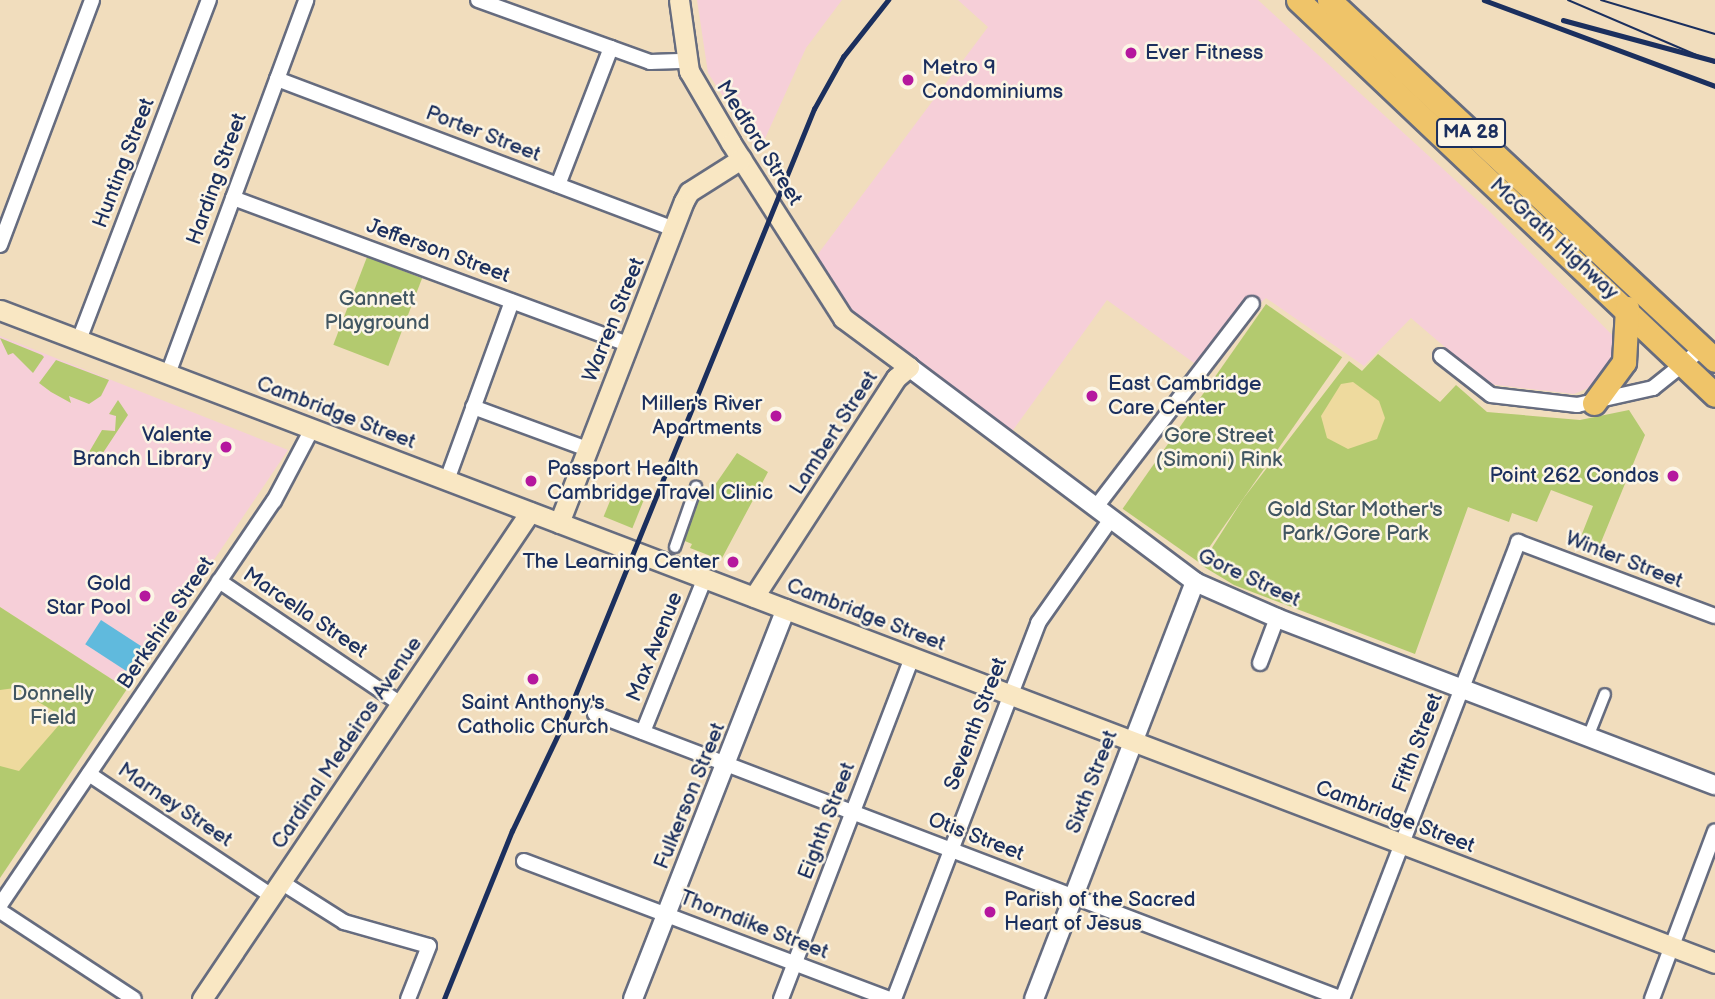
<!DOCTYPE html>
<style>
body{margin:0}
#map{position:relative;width:1715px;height:999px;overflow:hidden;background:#f1ddbd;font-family:"Balsamiq Sans",sans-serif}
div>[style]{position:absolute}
.built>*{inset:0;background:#f6cfd8}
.green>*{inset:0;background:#b3ca6f;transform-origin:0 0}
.sand>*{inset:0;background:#eeda9e}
.water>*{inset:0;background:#60badd;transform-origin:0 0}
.roads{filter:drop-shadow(2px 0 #666c7f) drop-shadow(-2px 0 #666c7f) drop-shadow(0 2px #666c7f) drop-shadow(0 -2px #666c7f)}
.pedestrian>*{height:10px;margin:-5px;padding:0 5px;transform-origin:5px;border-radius:5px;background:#fff}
.minor>*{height:14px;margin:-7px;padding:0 7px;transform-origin:7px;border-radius:7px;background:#fff}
.tertiary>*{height:18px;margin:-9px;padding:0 9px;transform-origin:9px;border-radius:9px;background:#fff}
.secondary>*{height:19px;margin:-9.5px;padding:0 9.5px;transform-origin:9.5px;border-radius:9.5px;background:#f9e7c3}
.trunk>*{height:23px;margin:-11.5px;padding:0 11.5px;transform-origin:11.5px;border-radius:11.5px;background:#efc469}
.tram>*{height:2px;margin:-1px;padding:0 1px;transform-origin:1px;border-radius:1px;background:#1b2f5e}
.rail>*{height:4.5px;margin:-2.25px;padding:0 2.25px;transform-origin:2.25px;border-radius:2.25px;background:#1b2f5e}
.dots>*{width:19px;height:19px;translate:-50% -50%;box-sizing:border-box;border:4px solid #fcf5e5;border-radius:50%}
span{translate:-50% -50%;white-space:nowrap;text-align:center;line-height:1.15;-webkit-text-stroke:5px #fcf5e5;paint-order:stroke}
.shield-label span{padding:2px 5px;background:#fcf5e5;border:2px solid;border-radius:5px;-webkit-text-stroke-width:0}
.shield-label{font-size:19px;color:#1b2f5e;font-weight:700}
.poi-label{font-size:21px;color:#1b2f5e}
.left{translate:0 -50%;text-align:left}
.right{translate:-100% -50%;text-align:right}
.street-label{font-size:21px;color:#1b2f5e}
.park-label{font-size:21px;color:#415662}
</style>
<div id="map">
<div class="built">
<div style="clip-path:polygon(697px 0,842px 0,806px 48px,759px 152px,708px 73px)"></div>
<div style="clip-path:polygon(958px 0,1258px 0,1488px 210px,1636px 359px,1598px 384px,1574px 394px,1488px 384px,1411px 318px,1364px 366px,1266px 298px,1194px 363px,1107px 300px,1011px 433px,853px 313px,815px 258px,988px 27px)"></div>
<div style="clip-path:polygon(0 336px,288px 450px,127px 689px,0 607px)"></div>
</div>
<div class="green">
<div style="left:367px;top:257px;width:59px;height:94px;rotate:21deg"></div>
<div style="left:1266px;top:304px;width:93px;height:250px;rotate:35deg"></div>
<div style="clip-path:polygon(0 338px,42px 355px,44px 357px,33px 373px,13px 353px,8px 355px)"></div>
<div style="clip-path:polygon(1378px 354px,1440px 402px,1456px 385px,1487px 412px,1580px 420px,1629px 410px,1645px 435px,1597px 552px,1578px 544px,1593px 506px,1551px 490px,1537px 522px,1512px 513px,1509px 522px,1468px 507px,1415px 654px,1234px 585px,1201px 565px,1243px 499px,1349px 361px,1362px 371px)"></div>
<div style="clip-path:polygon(56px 360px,109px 380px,101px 396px,89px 404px,69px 396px,71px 403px,51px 392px,39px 383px)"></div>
<div style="clip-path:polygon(118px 400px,128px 415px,95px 465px,85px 459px,102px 430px,115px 431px,116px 416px,109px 414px)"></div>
<div style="clip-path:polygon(737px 453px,768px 472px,721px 560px,690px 548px,692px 544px,680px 539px,696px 498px,706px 498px)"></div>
<div style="left:616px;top:486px;width:31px;height:33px;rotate:22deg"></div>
<div style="clip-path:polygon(0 607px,127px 689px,0 878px)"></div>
</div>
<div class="sand">
<div style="clip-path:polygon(1353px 382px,1379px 401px,1385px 418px,1377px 439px,1348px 449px,1327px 438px,1321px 416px,1341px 384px)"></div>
<div style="clip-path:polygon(15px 688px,57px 713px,59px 725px,19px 771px,0 766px,0 690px)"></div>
</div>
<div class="water">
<div style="left:101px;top:620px;width:49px;height:29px;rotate:33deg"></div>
</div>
<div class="roads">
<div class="pedestrian">
<div style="left:675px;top:547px;width:64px;rotate:-70.7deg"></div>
<div style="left:1588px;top:737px;width:46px;rotate:-68.4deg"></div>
</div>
<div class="minor">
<div style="left:478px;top:0;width:183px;rotate:19.8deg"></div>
<div style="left:650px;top:62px;width:37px;rotate:-2deg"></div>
<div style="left:277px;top:79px;width:424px;rotate:20.7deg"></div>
<div style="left:558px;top:185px;width:147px;rotate:-68.9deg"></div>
<div style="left:233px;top:198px;width:421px;rotate:20.3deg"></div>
<div style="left:0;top:245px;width:262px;rotate:-69.4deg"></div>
<div style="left:79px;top:340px;width:364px;rotate:-69.1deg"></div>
<div style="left:1441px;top:356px;width:63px;rotate:38deg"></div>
<div style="left:1491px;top:395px;width:87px;rotate:6.6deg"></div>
<div style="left:1577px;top:405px;width:78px;rotate:-12.6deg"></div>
<div style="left:1653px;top:388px;width:64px;rotate:-38.7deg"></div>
<div style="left:168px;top:374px;width:399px;rotate:-69.7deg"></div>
<div style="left:473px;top:407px;width:121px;rotate:20.2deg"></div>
<div style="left:447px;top:480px;width:190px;rotate:-70deg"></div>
<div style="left:1096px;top:507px;width:256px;rotate:-52.5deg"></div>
<div style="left:219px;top:581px;width:220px;rotate:34.1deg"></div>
<div style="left:1260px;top:663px;width:48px;rotate:-69.3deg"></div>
<div style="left:595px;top:714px;width:800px;rotate:20.88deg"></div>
<div style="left:643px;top:732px;width:166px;rotate:-68.1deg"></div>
<div style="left:89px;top:774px;width:220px;rotate:33.7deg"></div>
<div style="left:524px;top:861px;width:390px;rotate:20.7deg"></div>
<div style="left:281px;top:882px;width:75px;rotate:32.4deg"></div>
<div style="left:344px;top:922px;width:88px;rotate:15.8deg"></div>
<div style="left:429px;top:946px;width:57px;rotate:111.6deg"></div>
<div style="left:0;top:905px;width:488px;rotate:-55.9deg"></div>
<div style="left:274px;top:501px;width:81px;rotate:-62.2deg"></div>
<div style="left:0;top:911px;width:160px;rotate:33.3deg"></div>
<div style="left:781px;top:999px;width:366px;rotate:-69deg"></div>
<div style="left:894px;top:999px;width:403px;rotate:-69deg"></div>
<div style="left:1038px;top:623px;width:127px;rotate:-54.9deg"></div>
<div style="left:1342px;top:999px;width:490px;rotate:-68.9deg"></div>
<div style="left:1518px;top:542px;width:210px;rotate:20.6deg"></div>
<div style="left:1652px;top:999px;width:179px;rotate:-69.4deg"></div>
</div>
<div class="tertiary">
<div style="left:909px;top:367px;width:358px;rotate:36.9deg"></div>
<div style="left:1195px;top:582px;width:90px;rotate:23.7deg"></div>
<div style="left:1277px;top:618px;width:469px;rotate:20.9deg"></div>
<div style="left:633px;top:999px;width:419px;rotate:-68.6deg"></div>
<div style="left:1034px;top:999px;width:447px;rotate:-68.9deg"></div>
</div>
<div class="secondary">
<div style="left:679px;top:0;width:72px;rotate:82deg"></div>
<div style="left:689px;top:71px;width:83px;rotate:59.7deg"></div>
<div style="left:731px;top:143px;width:208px;rotate:57.4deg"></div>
<div style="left:843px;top:318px;width:82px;rotate:36.6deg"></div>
<div style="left:909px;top:367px;width:17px;rotate:140deg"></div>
<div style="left:896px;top:378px;width:261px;rotate:123deg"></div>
<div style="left:0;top:310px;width:1835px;rotate:20.84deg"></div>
<div style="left:559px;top:523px;width:345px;rotate:-68.8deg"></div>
<div style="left:684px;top:201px;width:10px;rotate:-61deg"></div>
<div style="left:689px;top:192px;width:62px;rotate:-32.4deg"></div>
<div style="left:202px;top:999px;width:587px;rotate:-56.04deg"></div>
</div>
<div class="trunk">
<div style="left:1298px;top:0;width:574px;rotate:43.45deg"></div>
<div style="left:1329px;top:0;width:528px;rotate:43deg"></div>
<div style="left:1594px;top:403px;width:51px;rotate:-53.8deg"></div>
<div style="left:1624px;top:362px;width:54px;rotate:-86.8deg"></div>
</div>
</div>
<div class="tram">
<div style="left:1568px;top:0;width:160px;rotate:23.2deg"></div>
<div style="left:1601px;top:0;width:119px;rotate:16.6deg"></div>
</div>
<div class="rail">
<div style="left:1484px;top:0;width:246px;rotate:20.4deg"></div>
<div style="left:1563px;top:20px;width:157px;rotate:15.1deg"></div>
<div style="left:444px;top:999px;width:181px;rotate:-68deg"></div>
<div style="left:512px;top:831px;width:123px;rotate:-64.5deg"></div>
<div style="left:565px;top:720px;width:660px;rotate:-67.83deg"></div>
<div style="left:814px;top:109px;width:60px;rotate:-60.9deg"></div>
<div style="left:843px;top:57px;width:73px;rotate:-51.7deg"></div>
</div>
<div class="dots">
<div style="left:1131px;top:53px;background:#b5179e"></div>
<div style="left:908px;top:80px;background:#b5179e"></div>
<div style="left:1092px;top:396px;background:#b5179e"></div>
<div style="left:776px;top:416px;background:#b5179e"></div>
<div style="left:226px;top:447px;background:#b5179e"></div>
<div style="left:1673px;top:476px;background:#b5179e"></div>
<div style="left:531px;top:481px;background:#b5179e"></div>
<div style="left:733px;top:562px;background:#b5179e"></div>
<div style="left:145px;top:596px;background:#b5179e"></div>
<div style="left:533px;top:679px;background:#b5179e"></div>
<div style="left:990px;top:912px;background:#b5179e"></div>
</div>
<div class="shield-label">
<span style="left:1471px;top:133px">MA 28</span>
</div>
<div class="poi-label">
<span class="left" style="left:1145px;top:53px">Ever Fitness</span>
<span class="left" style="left:922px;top:80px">Metro 9<br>Condominiums</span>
<span class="left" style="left:1108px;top:396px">East Cambridge<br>Care Center</span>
<span class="right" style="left:762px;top:416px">Miller's River<br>Apartments</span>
<span class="right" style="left:212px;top:447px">Valente<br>Branch Library</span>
<span class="left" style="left:547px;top:481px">Passport Health<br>Cambridge Travel Clinic</span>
<span class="right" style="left:1659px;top:476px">Point 262 Condos</span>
<span class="right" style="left:719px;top:562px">The Learning Center</span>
<span class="right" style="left:131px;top:596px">Gold<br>Star Pool</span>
<span style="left:533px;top:715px">Saint Anthony's<br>Catholic Church</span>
<span class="left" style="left:1004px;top:912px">Parish of the Sacred<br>Heart of Jesus</span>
</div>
<div class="street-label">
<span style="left:483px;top:134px;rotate:21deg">Porter Street</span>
<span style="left:759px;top:143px;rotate:58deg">Medford Street</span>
<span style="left:124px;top:163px;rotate:-69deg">Hunting Street</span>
<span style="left:217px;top:179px;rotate:-70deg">Harding Street</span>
<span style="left:1554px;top:239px;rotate:43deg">McGrath Highway</span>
<span style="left:438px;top:251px;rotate:20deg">Jefferson Street</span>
<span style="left:614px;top:320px;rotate:-68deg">Warren Street</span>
<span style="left:336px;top:413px;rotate:21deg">Cambridge Street</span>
<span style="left:834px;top:433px;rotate:-57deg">Lambert Street</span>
<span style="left:1624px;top:560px;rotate:21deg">Winter Street</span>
<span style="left:1249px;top:578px;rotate:25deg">Gore Street</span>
<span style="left:305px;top:613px;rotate:34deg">Marcella Street</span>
<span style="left:866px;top:615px;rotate:21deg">Cambridge Street</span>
<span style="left:166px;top:623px;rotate:-56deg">Berkshire Street</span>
<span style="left:655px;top:647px;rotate:-68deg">Max Avenue</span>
<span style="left:976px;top:724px;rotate:-69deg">Seventh Street</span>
<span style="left:347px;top:743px;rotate:-56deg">Cardinal Medeiros Avenue</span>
<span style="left:1418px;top:743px;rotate:-69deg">Fifth Street</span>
<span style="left:1092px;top:782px;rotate:-69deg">Sixth Street</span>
<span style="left:690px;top:796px;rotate:-68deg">Fulkerson Street</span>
<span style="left:175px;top:805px;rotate:34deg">Marney Street</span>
<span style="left:1395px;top:817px;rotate:21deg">Cambridge Street</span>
<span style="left:827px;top:821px;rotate:-69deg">Eighth Street</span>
<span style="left:976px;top:837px;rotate:21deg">Otis Street</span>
<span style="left:754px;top:925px;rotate:21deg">Thorndike Street</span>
</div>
<div class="park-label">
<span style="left:377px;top:311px">Gannett<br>Playground</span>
<span style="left:1219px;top:448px">Gore Street<br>(Simoni) Rink</span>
<span style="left:1355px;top:522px">Gold Star Mother's<br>Park/Gore Park</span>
<span style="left:53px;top:706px">Donnelly<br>Field</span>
</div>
</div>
